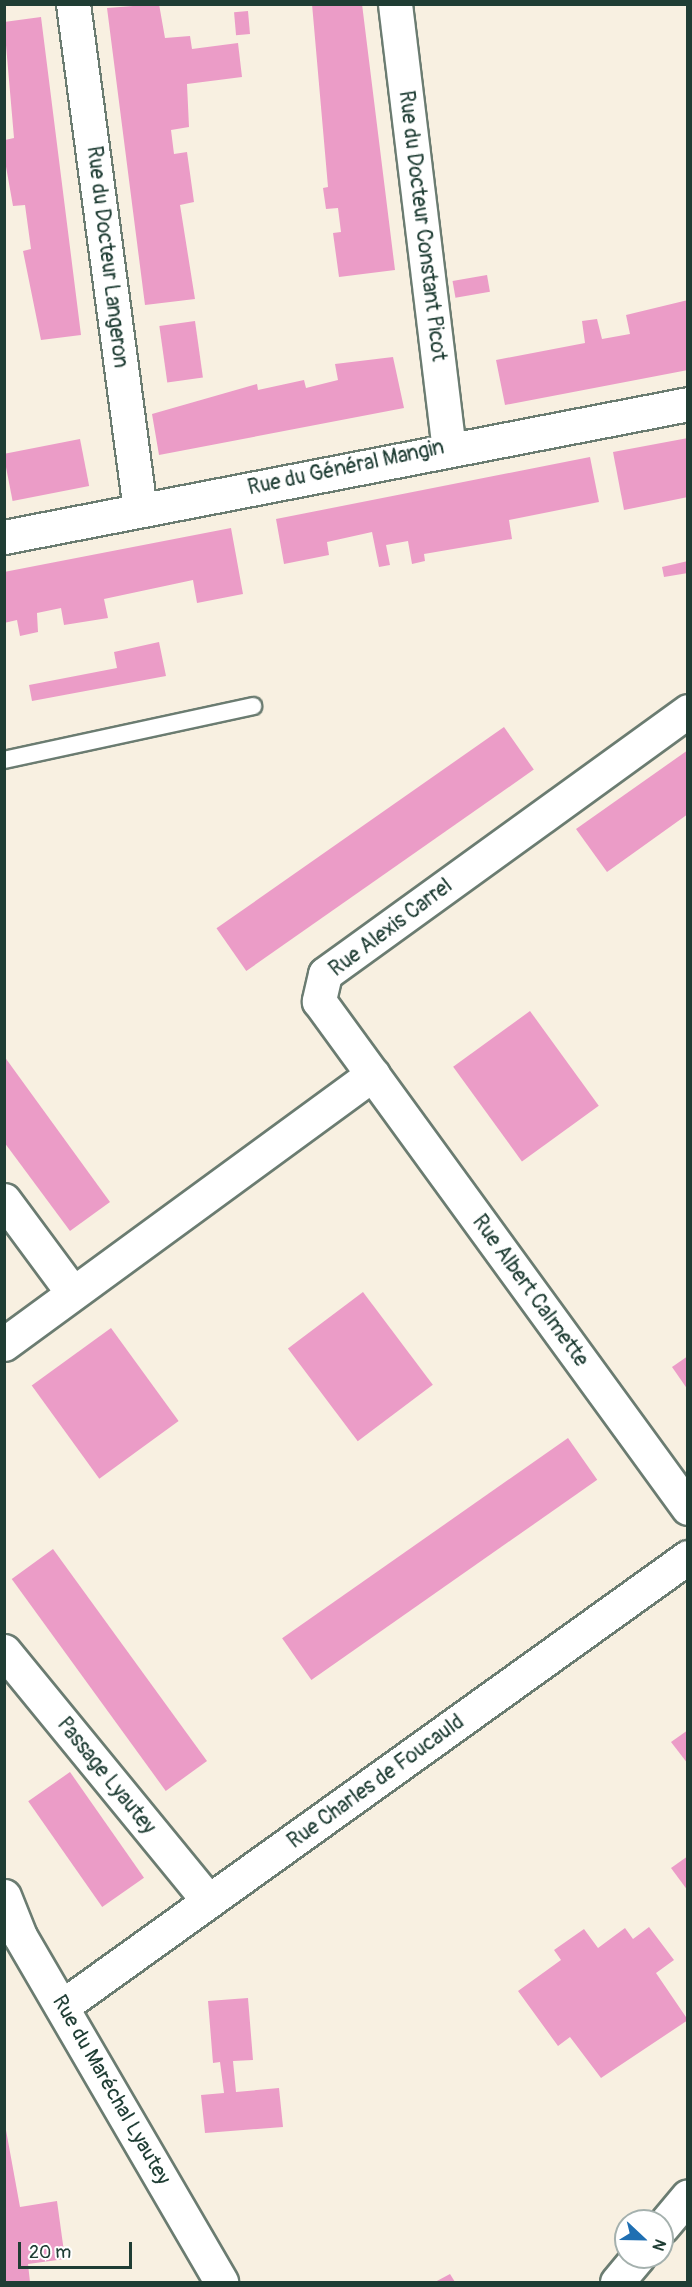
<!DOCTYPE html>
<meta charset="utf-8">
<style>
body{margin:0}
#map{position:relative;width:692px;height:2287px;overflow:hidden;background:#f8f0e1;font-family:Pangolin,sans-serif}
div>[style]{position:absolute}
.building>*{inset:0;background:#eb9cc7;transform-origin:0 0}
.roads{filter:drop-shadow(2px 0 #6b7c71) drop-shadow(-2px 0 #6b7c71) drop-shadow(0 2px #6b7c71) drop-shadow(0 -2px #6b7c71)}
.service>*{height:16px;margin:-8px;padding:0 8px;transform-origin:8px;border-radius:8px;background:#fff}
.minor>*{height:33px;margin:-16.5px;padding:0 16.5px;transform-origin:16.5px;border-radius:16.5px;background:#fff}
span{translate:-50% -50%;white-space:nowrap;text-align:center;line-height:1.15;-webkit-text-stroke:5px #fff;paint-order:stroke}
.street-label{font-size:21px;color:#1f3d34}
.frame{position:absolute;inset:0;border:6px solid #1f3d34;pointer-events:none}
.north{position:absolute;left:614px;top:2209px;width:60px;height:60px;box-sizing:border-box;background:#fff;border:2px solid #a5b1ae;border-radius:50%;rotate:112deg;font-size:16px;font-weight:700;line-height:24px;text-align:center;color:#1f3d34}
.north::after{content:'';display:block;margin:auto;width:21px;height:27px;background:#1f6fb2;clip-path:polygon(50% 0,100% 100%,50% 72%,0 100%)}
.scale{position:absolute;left:18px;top:2242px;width:114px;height:27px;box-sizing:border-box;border:3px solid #1f3d34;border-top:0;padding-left:8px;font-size:18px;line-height:21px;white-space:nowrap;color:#1f3d34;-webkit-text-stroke:4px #fff;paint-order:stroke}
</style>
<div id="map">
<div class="building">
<div style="clip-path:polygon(159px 4px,165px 38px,190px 36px,192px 49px,238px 43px,242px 77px,187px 84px,189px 127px,171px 130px,174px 154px,187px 152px,194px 202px,180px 205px,195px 299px,145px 305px,107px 8px)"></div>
<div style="clip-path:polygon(312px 4px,362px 4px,395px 270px,339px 277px,333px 233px,341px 232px,338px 208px,326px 209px,323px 188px,328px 187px)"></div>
<div style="left:248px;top:11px;width:23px;height:14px;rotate:85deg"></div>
<div style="clip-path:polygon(41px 17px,81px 335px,41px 340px,23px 251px,31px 249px,25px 205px,13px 206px,5px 161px,5px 140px,14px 138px,4px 22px)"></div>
<div style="left:487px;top:275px;width:17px;height:35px;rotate:80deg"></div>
<div style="clip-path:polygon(688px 300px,688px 370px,505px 405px,496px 360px,585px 343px,582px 321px,597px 319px,602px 339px,630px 334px,626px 315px)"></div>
<div style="left:195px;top:321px;width:57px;height:36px;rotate:82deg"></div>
<div style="clip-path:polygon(393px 357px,404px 408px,159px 455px,152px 414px,257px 384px,258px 390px,304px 380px,306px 388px,338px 380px,335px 364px)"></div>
<div style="clip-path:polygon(688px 438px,688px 497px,624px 510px,613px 452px)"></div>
<div style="left:80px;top:439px;width:48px;height:78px;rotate:79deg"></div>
<div style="clip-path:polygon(590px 457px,599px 502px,509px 520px,512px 539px,424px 554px,425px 561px,412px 564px,408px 541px,386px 545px,390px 565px,379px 567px,372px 532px,327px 542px,329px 555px,284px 564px,276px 519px)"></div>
<div style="clip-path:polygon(231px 528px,243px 594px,197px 603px,193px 580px,104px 599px,108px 618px,64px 625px,61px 608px,37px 613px,38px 632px,20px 636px,17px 620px,4px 623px,4px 572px)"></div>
<div style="clip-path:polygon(688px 561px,688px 573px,664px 577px,662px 567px)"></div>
<div style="clip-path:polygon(159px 642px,166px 676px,32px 701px,29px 685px,117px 668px,114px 652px)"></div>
<div style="left:504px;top:727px;width:52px;height:351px;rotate:55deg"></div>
<div style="clip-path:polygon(688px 750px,688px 814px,607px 872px,576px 829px)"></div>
<div style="left:530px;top:1011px;width:117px;height:95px;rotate:54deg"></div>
<div style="clip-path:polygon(4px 1056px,110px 1202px,70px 1231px,4px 1142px)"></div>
<div style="left:363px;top:1292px;width:116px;height:94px;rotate:53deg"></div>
<div style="left:111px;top:1328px;width:115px;height:98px;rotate:54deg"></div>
<div style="clip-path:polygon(688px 1356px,688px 1390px,672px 1367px)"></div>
<div style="left:568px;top:1438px;width:51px;height:349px;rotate:55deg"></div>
<div style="left:53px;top:1549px;width:262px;height:51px;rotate:54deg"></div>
<div style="clip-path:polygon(688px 1730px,688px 1764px,671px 1742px)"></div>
<div style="left:70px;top:1772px;width:129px;height:51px;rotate:55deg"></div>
<div style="clip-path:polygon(688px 1856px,688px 1891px,671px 1868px)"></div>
<div style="clip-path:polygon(649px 1927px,674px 1960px,656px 1973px,688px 2020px,601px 2078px,570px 2037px,558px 2046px,518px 1991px,561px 1960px,554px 1950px,584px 1929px,598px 1948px,625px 1928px,633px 1939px)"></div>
<div style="clip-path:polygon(248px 1998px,253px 2060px,233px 2061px,236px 2092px,279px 2088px,283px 2127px,205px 2133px,201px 2095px,224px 2093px,220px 2062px,213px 2063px,208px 2001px)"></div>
<div style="clip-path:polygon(6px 2130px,20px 2207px,57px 2201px,65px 2259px,28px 2264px,30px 2282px,4px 2282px)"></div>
<div style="clip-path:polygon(450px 2274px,455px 2282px,435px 2282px)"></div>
</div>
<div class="roads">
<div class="service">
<div style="left:4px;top:760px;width:255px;rotate:-12.2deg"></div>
</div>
<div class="minor">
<div style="left:73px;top:4px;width:510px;rotate:82.46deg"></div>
<div style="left:395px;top:4px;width:446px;rotate:83.1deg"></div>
<div style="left:4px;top:537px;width:697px;rotate:-11deg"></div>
<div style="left:688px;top:711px;width:448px;rotate:144.1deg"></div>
<div style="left:325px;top:974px;width:28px;rotate:103deg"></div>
<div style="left:319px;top:1001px;width:627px;rotate:53.95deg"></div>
<div style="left:4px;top:1200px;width:114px;rotate:53.5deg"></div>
<div style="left:4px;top:1344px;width:457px;rotate:-36.2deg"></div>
<div style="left:4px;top:1651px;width:322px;rotate:50.7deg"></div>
<div style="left:4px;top:1896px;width:43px;rotate:68.2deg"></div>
<div style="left:20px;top:1936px;width:400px;rotate:59.8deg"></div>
<div style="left:64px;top:2005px;width:768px;rotate:-35.68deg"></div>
<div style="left:662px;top:2227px;width:40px;rotate:-50deg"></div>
<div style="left:617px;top:2282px;width:33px;rotate:-50deg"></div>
</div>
</div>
<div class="street-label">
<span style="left:422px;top:226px;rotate:83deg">Rue du Docteur Constant Picot</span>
<span style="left:107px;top:257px;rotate:83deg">Rue du Docteur Langeron</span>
<span style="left:346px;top:468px;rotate:-12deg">Rue du Général Mangin</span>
<span style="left:391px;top:928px;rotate:-37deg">Rue Alexis Carrel</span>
<span style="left:530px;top:1291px;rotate:54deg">Rue Albert Calmette</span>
<span style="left:106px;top:1776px;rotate:51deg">Passage Lyautey</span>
<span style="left:376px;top:1782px;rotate:-36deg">Rue Charles de Foucauld</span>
<span style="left:111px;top:2090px;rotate:60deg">Rue du Maréchal Lyautey</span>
</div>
<div class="frame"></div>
<div class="north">N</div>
<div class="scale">20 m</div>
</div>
